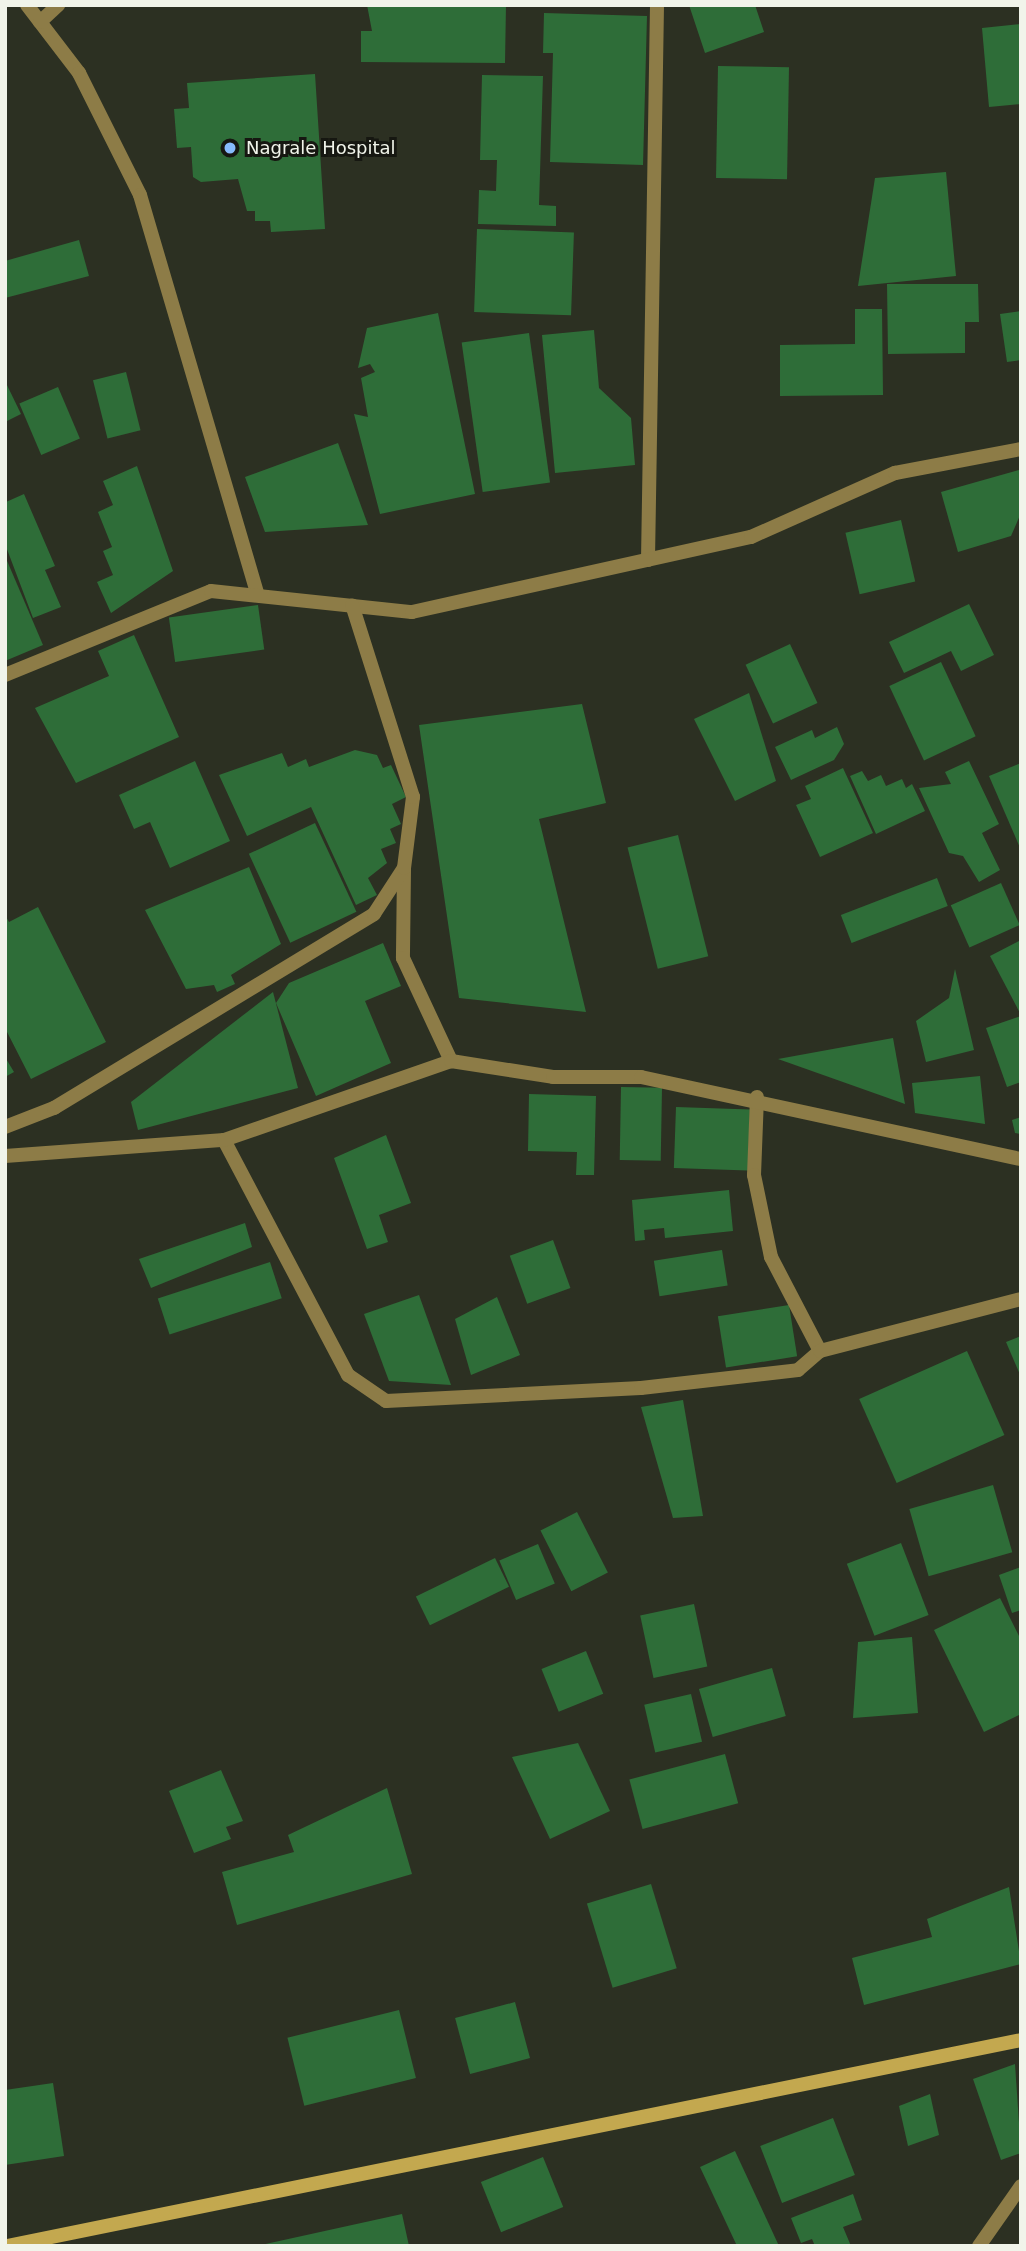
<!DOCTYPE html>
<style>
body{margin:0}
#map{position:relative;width:1026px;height:2251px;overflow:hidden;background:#2c3022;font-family:"DejaVu Sans",sans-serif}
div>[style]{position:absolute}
.building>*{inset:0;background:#2e6d38;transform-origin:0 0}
.minor>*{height:14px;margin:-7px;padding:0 7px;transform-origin:7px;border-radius:7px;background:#8d7c47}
.secondary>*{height:14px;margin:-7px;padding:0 7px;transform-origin:7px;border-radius:7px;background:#c3a84f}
.dots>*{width:19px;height:19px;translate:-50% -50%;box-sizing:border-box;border:4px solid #161711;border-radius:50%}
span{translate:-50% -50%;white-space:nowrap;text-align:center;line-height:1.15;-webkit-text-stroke:6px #161711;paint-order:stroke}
.poi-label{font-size:18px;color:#f1f4ea}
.left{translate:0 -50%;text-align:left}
.frame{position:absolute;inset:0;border:7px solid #f1f4ea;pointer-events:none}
</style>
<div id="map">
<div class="building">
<div style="clip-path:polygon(367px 5px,506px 5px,505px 63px,361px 62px,361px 31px,372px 31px)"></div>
<div style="clip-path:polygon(689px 5px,755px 5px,764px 32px,705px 53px)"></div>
<div style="clip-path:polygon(544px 13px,647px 16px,643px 165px,550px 162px,553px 53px,543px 53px)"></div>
<div style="clip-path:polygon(1021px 24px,1021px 104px,989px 107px,982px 28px)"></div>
<div style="left:718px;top:66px;width:71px;height:112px;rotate:1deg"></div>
<div style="clip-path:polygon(315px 74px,325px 229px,271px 232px,270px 221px,255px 221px,255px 211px,247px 211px,238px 179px,201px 182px,193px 177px,191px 147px,177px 148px,174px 109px,189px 108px,187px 83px)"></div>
<div style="clip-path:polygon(482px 75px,543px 76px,539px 205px,556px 206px,556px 226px,478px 224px,479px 190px,496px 191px,497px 160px,480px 160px)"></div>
<div style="clip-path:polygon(946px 172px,956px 276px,858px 286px,875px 178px)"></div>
<div style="left:477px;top:229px;width:97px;height:83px;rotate:2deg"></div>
<div style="clip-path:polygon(79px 240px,89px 276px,5px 298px,5px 261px)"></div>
<div style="clip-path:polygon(887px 284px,978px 284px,979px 322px,965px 322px,965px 353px,888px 354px)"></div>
<div style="clip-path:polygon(855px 309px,882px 309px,883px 395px,780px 396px,780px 345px,855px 344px)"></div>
<div style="clip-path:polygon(1021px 311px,1021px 360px,1007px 362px,1000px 314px)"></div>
<div style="clip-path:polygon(438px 313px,475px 494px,380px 514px,354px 414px,368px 417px,361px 378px,375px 372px,370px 364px,358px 368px,367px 328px)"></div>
<div style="clip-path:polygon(594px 330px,599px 388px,631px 418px,635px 465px,555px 473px,542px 335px)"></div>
<div style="left:529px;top:333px;width:151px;height:68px;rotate:82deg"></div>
<div style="left:126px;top:372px;width:60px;height:34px;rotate:76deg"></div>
<div style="clip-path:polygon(5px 381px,21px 414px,5px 422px)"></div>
<div style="left:58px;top:387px;width:56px;height:42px;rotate:67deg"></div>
<div style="clip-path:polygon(338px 443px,368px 525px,265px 532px,245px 477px)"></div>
<div style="clip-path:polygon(137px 466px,173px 571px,111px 613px,97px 582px,113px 575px,103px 551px,112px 547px,98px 512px,113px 505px,103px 481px)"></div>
<div style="clip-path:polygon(1019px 470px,1021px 513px,1011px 536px,958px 552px,941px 492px)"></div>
<div style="clip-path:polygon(24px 494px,55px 566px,45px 570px,61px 607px,33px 618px,5px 544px,6px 502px)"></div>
<div style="left:901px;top:520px;width:63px;height:57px;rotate:77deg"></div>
<div style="clip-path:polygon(5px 556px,43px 645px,5px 661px)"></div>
<div style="clip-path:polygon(969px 604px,994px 655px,961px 671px,951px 651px,904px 673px,889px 642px)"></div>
<div style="left:258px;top:605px;width:45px;height:90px;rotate:82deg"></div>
<div style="clip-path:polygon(134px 635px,179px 737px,76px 783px,35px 708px,109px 676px,98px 651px)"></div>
<div style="left:790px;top:644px;width:65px;height:49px;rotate:65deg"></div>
<div style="left:941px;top:662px;width:82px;height:57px;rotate:65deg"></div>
<div style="clip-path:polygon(749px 693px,776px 781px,735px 801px,694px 719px)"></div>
<div style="clip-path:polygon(582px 704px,606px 803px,539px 819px,586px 1012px,459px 998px,419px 725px)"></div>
<div style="clip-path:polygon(837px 727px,844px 744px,834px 760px,791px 780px,775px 747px,812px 730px,815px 738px)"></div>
<div style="clip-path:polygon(355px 750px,377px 755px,383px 768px,391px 765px,406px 797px,392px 804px,401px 824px,390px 829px,396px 843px,381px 849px,387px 863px,368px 878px,377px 895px,356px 905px,311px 807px,247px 836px,219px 775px,282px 753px,288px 767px,306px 759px,309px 767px)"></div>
<div style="clip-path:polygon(195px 761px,230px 841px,170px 868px,150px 822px,134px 829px,119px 795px)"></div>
<div style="clip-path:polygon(969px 761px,999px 824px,982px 833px,1000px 870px,979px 882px,963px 856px,949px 853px,919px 788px,951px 784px,945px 772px)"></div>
<div style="clip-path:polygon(1021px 763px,1021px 850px,989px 776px)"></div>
<div style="clip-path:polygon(843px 768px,873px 833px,820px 857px,796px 805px,811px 799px,805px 786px)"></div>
<div style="clip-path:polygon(862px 771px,868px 781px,881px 775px,886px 786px,902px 779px,906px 788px,912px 784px,925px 811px,876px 834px,850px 776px)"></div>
<div style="left:315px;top:823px;width:98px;height:73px;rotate:65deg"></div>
<div style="left:678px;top:835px;width:125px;height:52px;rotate:76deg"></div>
<div style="clip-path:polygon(249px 867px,281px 944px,231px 975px,235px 984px,217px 992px,214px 985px,186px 989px,145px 910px)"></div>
<div style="left:937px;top:878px;width:30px;height:103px;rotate:69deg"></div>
<div style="left:1001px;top:883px;width:46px;height:55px;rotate:66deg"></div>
<div style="clip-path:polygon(38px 907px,106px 1042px,31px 1079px,5px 1028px,5px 915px,9px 922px)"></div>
<div style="clip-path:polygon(1021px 940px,1021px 1015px,990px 956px)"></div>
<div style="clip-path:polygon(383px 943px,401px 986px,365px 1001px,391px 1063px,316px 1096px,276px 1003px,289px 983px)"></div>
<div style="clip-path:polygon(955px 969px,974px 1050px,926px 1062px,916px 1021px,949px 998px)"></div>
<div style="clip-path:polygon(273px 992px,298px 1088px,138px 1130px,131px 1102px)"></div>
<div style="clip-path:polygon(1021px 1016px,1021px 1082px,1007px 1087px,986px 1028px)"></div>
<div style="clip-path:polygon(893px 1038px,905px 1104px,778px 1059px)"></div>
<div style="clip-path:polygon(5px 1057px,14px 1072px,5px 1077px)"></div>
<div style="clip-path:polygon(980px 1076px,985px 1124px,915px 1113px,912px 1083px)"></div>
<div style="left:621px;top:1087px;width:41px;height:73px;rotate:1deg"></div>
<div style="clip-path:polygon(529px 1094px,596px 1096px,594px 1175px,576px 1175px,577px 1152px,528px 1151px)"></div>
<div style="left:676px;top:1107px;width:74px;height:61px;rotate:2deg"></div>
<div style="clip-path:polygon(1021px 1117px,1021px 1134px,1015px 1133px,1012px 1120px)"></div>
<div style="clip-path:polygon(386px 1135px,411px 1203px,379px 1215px,388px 1242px,367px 1249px,334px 1158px)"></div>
<div style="clip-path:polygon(729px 1190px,733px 1231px,665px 1238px,664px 1228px,644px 1230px,645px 1240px,635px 1241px,632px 1200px)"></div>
<div style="clip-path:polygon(245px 1223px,252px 1247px,151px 1288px,139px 1259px)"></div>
<div style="left:553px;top:1240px;width:51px;height:46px;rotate:70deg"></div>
<div style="left:722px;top:1250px;width:36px;height:69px;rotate:81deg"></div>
<div style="left:270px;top:1262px;width:38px;height:118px;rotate:72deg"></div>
<div style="clip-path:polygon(419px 1295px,451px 1385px,389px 1381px,364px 1314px)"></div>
<div style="clip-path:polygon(497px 1297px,520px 1355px,471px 1375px,455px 1319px)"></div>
<div style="left:789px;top:1305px;width:52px;height:72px;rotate:81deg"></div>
<div style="clip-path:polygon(1021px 1336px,1021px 1377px,1006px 1342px)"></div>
<div style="left:967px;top:1351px;width:92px;height:118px;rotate:66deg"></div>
<div style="clip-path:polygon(683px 1400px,703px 1516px,673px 1518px,641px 1407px)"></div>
<div style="left:993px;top:1485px;width:70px;height:87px;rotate:74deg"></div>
<div style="left:577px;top:1512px;width:68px;height:41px;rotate:63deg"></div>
<div style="left:901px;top:1543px;width:77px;height:58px;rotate:69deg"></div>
<div style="left:538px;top:1544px;width:43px;height:42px;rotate:67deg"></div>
<div style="left:495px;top:1558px;width:32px;height:88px;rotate:64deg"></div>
<div style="clip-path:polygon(1021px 1567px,1021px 1610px,1012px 1613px,999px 1575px)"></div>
<div style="clip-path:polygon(1000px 1598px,1021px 1640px,1021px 1714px,984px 1732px,934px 1630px)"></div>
<div style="left:694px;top:1604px;width:64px;height:55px;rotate:78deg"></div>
<div style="clip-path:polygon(912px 1637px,918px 1713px,853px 1718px,858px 1642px)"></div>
<div style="left:586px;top:1651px;width:46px;height:48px;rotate:68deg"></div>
<div style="left:772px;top:1668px;width:50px;height:76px;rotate:74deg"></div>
<div style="left:691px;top:1694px;width:49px;height:48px;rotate:77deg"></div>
<div style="clip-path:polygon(578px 1743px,610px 1811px,550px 1839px,512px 1757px)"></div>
<div style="left:725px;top:1754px;width:51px;height:99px;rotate:75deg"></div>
<div style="clip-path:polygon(221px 1770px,243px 1821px,226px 1827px,231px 1839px,194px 1853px,169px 1791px)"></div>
<div style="clip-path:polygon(387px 1788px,412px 1874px,237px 1925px,222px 1872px,294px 1852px,288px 1835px)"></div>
<div style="left:651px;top:1884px;width:88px;height:67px;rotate:73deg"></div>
<div style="clip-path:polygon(1009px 1887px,1021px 1964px,864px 2005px,852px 1958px,932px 1937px,927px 1919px)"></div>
<div style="left:515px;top:2002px;width:58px;height:62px;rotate:75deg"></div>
<div style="left:399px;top:2010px;width:70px;height:115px;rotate:76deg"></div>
<div style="clip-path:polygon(1015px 2064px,1021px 2153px,1001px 2160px,973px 2079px)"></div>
<div style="clip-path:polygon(53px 2083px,64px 2156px,5px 2165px,5px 2090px)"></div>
<div style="clip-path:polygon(930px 2094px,939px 2135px,908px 2146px,899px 2106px)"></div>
<div style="left:833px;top:2118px;width:61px;height:78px;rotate:69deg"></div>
<div style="clip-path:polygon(735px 2151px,779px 2246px,737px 2246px,700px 2167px)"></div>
<div style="left:543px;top:2157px;width:54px;height:67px;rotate:68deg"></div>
<div style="clip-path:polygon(853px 2194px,862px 2220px,843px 2227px,851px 2246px,815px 2246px,812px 2239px,801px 2243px,791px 2218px)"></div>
<div style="clip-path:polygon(402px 2214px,409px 2246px,261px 2246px,261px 2245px)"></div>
</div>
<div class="minor">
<div style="left:27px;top:5px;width:86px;rotate:52.6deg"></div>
<div style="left:79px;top:73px;width:136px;rotate:63.4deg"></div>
<div style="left:140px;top:195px;width:414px;rotate:73.6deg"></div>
<div style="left:40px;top:22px;width:25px;rotate:-43deg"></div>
<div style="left:648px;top:560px;width:554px;rotate:-89.07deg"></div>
<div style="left:5px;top:675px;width:222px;rotate:-22.2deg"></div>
<div style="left:211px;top:591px;width:202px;rotate:6deg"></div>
<div style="left:412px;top:612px;width:347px;rotate:-12.5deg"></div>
<div style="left:751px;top:537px;width:158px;rotate:-24deg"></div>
<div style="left:895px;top:473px;width:128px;rotate:-10.8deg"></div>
<div style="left:404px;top:870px;width:88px;rotate:90.7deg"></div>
<div style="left:403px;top:958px;width:114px;rotate:65deg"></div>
<div style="left:757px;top:1097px;width:78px;rotate:92.2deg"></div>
<div style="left:754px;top:1175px;width:84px;rotate:78.3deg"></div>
<div style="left:771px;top:1257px;width:106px;rotate:62.5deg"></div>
<div style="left:5px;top:1127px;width:53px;rotate:-21.2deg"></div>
<div style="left:54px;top:1108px;width:374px;rotate:-31.2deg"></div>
<div style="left:374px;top:914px;width:55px;rotate:-56.9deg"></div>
<div style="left:404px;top:868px;width:72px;rotate:-82.8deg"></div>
<div style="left:413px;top:797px;width:201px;rotate:-107.6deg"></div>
<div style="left:224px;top:1140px;width:266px;rotate:62.2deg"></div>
<div style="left:348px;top:1375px;width:46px;rotate:34.4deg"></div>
<div style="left:386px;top:1401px;width:255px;rotate:-2.9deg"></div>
<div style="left:641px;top:1388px;width:158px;rotate:-6.5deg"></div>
<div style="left:798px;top:1370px;width:29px;rotate:-41deg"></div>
<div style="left:820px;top:1351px;width:208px;rotate:-14.5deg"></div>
<div style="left:5px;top:1156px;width:220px;rotate:-4.2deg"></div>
<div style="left:224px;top:1140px;width:240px;rotate:-19.2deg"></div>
<div style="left:451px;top:1061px;width:103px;rotate:8.9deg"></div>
<div style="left:553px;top:1077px;width:88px"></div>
<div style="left:641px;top:1077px;width:389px;rotate:12.2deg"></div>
<div style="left:979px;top:2246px;width:73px;rotate:-55deg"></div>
</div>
<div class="secondary">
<div style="left:7px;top:2246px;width:1035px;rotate:-11.48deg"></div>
</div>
<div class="dots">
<div style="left:230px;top:148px;background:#87bbfc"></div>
</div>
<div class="poi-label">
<span class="left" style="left:246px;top:148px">Nagrale Hospital</span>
</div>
<div class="frame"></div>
</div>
